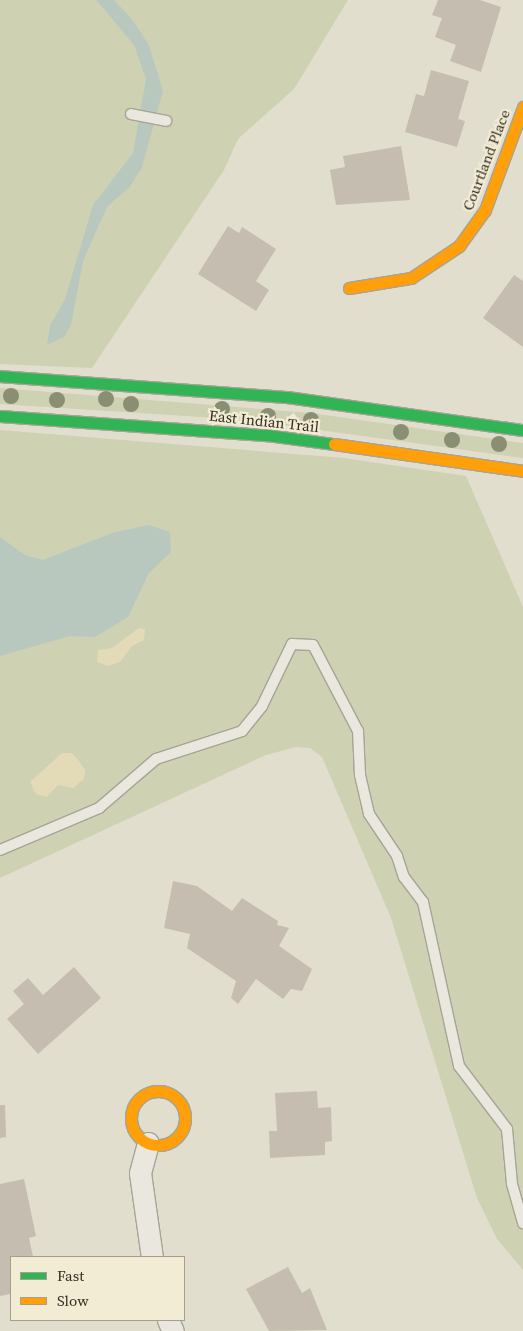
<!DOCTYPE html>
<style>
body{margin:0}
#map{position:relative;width:523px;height:1331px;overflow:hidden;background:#e2dece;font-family:"Source Serif 4",serif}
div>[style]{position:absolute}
.green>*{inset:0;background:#ced1b2}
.sand>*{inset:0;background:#e3dbb8}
.water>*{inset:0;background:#b9c8bf}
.building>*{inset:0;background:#c5bdaf}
.roads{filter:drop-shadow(1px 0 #a7a396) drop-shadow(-1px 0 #a7a396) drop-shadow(0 1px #a7a396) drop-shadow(0 -1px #a7a396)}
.lane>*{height:10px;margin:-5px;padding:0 5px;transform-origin:5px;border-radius:5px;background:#eae8de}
.street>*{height:21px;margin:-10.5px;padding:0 10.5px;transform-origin:10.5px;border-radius:10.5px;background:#eae8de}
.fast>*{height:11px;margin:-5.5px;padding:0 5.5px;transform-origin:5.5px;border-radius:5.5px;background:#30b455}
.slow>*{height:11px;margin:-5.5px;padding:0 5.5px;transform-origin:5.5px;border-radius:5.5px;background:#ff9f0a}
.slow>.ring{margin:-5.5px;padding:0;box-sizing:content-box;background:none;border:11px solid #ff9f0a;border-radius:50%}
.trees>*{width:16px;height:16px;margin:-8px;border-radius:50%;background:#8a8f73}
span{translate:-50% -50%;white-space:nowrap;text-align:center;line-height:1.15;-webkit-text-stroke:4.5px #f2ecd5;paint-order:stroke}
.street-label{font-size:15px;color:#352c20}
.legend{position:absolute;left:10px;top:1256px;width:175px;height:65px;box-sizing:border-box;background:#f2ecd5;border:1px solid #a69f8d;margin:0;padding:6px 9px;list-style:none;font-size:15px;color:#352c20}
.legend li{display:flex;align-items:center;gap:10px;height:25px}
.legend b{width:25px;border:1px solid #a69f8d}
</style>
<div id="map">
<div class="green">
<div style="clip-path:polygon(0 0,348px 0,294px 89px,238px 139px,224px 170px,92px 368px,0 364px)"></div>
<div style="clip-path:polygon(0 388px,311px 413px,523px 443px,523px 458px,247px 420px,0 404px)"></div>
<div style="clip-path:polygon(0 430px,344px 458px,466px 476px,523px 607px,523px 1270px,497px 1239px,477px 1198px,391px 918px,322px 757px,310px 748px,296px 747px,266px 755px,0 878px)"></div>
</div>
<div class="sand">
<div style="clip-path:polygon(139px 628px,145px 629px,144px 640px,132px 646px,120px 662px,108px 666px,97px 662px,98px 650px,112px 648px)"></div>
<div style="clip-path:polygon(62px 753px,72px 753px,79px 761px,85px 770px,84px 779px,73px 788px,58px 785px,47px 797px,36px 794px,30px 782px)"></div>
</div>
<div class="water">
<div style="clip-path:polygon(96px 0,114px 0,131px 18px,149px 45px,163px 91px,142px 167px,130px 187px,107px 207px,83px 261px,71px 325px,64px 337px,47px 345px,50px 326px,65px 299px,93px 205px,133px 153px,146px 79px,134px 45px)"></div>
<div style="clip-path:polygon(149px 525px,170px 532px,171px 552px,149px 573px,128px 617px,95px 637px,70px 636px,0 656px,0 537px,25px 555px,43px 560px,112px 533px)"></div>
</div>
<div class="building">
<div style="clip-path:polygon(438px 0,480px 0,501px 7px,481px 72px,450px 61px,456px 45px,435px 37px,442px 18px,432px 15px)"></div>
<div style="clip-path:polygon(431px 70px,469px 81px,458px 119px,465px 121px,457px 147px,405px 132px,416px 94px,424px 96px)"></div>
<div style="clip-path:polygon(401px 146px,410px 200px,336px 205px,330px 170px,345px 167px,343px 156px)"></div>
<div style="clip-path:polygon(228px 226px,239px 233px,242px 227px,276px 249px,256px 281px,269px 290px,256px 311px,198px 274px)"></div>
<div style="clip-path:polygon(514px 275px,523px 281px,523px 347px,483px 318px)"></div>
<div style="clip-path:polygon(173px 881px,197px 886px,232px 911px,242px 898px,278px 921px,277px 925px,289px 928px,279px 946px,312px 969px,302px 991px,291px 989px,283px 999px,256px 979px,238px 1004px,231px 998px,236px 981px,187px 948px,190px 934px,164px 928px)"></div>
<div style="clip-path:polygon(74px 967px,101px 998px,38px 1054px,7px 1019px,24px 1004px,13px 991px,28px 978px,43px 995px)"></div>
<div style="clip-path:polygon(317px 1091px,318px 1108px,331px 1107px,332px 1141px,325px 1142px,325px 1155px,270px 1158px,269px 1131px,277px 1131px,275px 1093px)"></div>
<div style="clip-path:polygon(0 1105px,5px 1105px,6px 1137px,0 1138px)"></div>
<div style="clip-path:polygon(24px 1179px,36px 1236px,29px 1238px,33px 1257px,11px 1257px,11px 1294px,0 1296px,0 1184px)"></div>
<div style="clip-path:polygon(288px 1267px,302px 1293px,310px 1288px,327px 1330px,269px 1331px,246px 1289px)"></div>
</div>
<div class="roads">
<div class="lane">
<div style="left:131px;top:114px;width:36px;rotate:11deg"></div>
<div style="left:0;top:850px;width:108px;rotate:-23deg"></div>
<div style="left:99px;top:808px;width:75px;rotate:-40.7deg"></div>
<div style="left:156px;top:759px;width:90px;rotate:-18deg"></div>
<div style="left:242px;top:731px;width:32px;rotate:-51deg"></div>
<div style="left:262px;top:706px;width:69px;rotate:-64.2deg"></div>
<div style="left:292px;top:644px;width:21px;rotate:3deg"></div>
<div style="left:313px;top:645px;width:97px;rotate:62.4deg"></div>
<div style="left:358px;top:731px;width:44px;rotate:87.4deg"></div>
<div style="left:360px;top:775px;width:40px;rotate:77deg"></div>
<div style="left:369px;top:814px;width:50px;rotate:56.3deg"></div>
<div style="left:397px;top:856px;width:22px;rotate:72deg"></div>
<div style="left:404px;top:877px;width:31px;rotate:53deg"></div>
<div style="left:423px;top:902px;width:168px;rotate:77.6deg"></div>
<div style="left:459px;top:1066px;width:79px;rotate:52.7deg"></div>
<div style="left:507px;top:1129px;width:55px;rotate:84.8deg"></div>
<div style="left:512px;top:1184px;width:41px;rotate:74.2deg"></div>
</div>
<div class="street">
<div style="left:148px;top:1143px;width:31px;rotate:105deg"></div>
<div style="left:140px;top:1173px;width:85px;rotate:81.9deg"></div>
<div style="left:168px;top:1320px;width:12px;rotate:66deg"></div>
</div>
<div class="fast">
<div style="left:0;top:376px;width:288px;rotate:4.2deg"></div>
<div style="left:287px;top:397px;width:238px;rotate:8deg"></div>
<div style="left:0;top:416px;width:268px;rotate:4.1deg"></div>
<div style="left:267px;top:435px;width:68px;rotate:7.7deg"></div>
</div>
<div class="slow">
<div style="left:349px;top:288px;width:63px;rotate:-9.2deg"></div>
<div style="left:411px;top:278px;width:58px;rotate:-33.7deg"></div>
<div style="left:459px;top:246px;width:44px;rotate:-54.2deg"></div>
<div style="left:485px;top:210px;width:110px;rotate:-69.7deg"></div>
<div style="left:334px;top:444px;width:191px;rotate:8.1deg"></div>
<div class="ring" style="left:131px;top:1091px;width:43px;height:43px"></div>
</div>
</div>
<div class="trees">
<div style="left:11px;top:396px"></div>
<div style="left:106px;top:399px"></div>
<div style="left:57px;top:400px"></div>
<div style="left:131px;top:404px"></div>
<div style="left:222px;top:409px"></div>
<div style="left:268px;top:416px"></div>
<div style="left:311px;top:420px"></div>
<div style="left:401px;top:432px"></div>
<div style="left:452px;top:440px"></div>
<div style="left:499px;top:444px"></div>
</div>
<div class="street-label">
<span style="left:486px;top:160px;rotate:-69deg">Courtland Place</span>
<span style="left:264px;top:421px;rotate:6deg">East Indian Trail</span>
</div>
<ul class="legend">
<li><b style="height:6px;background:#30b455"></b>Fast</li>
<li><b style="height:6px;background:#ff9f0a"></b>Slow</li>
</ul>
</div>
